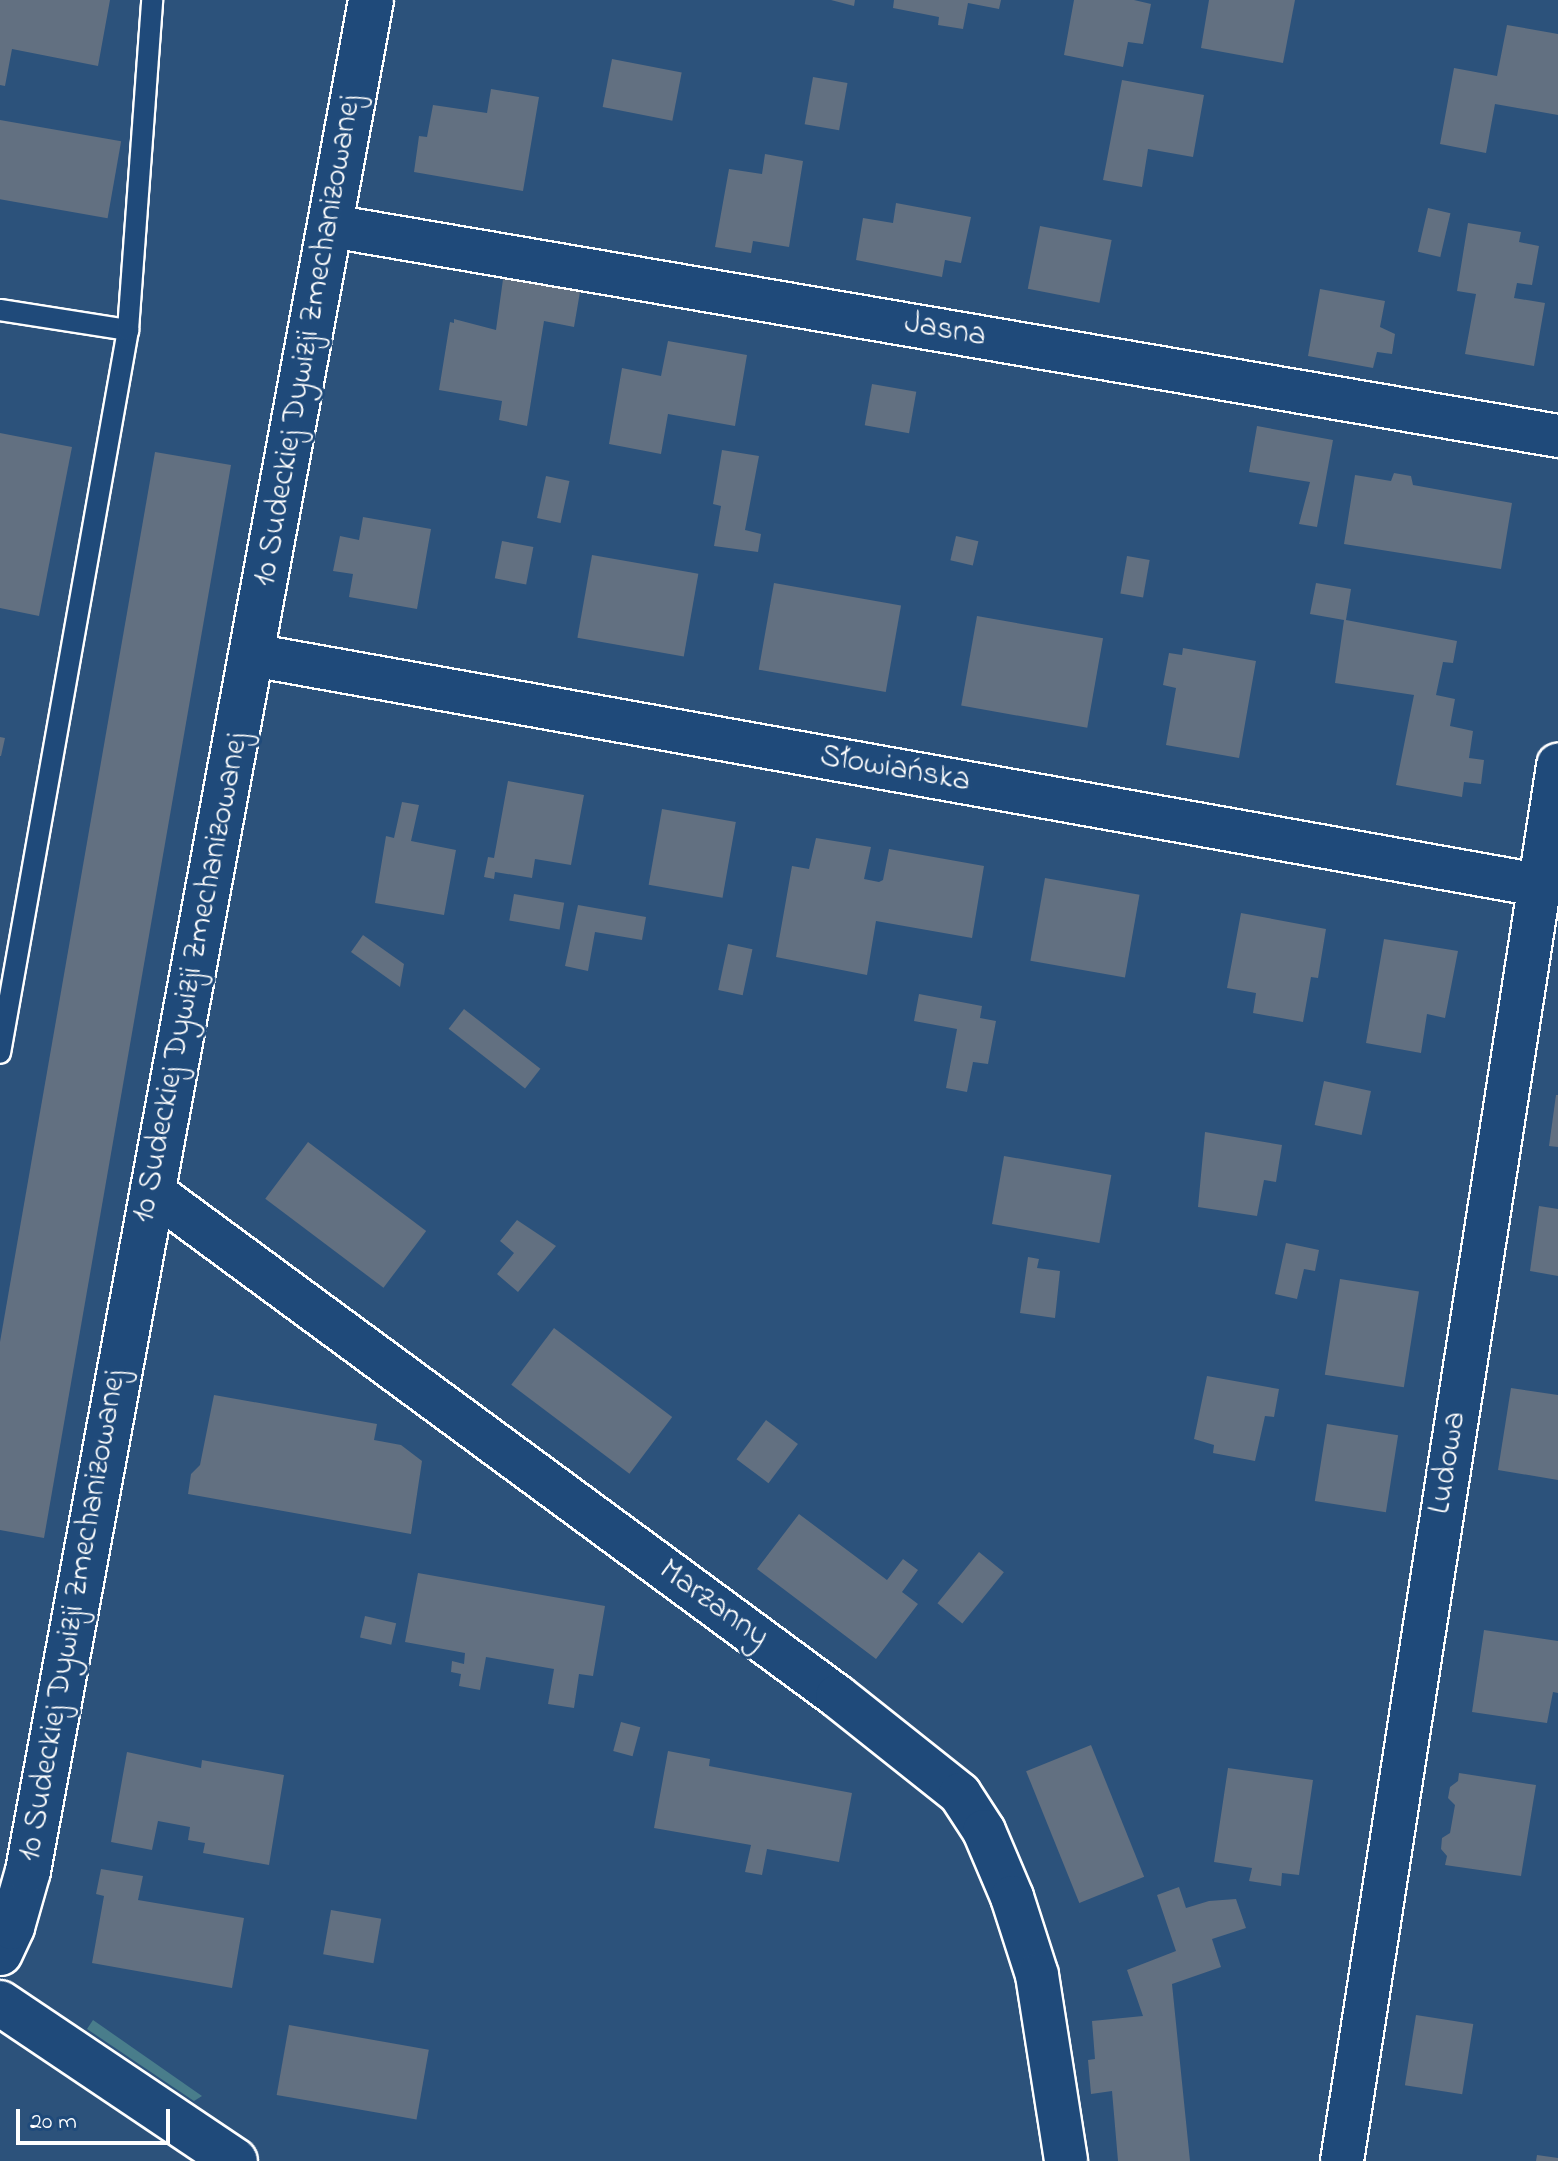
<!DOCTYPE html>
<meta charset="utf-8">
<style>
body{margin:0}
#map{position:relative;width:1558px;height:2161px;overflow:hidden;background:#2c527b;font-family:"Indie Flower",sans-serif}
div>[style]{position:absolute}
.green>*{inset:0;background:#497d8b}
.building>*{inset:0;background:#627081;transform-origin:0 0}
.roads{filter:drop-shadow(2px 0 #fff) drop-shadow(-2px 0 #fff) drop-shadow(0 2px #fff) drop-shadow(0 -2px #fff)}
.lane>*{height:20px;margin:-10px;padding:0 10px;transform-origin:10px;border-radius:10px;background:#1f4a7a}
.street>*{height:42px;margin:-21px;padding:0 21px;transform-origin:21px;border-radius:21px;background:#1f4a7a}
.secondary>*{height:44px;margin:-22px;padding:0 22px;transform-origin:22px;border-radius:22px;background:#1f4a7a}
span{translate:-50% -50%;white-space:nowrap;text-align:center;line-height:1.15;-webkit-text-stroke:6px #1f4a7a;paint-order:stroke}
.street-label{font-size:32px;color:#fff}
.scale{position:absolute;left:16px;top:2109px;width:154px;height:36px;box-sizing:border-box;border:4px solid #fff;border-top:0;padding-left:10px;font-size:24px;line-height:28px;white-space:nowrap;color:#fff;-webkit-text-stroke:6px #1f4a7a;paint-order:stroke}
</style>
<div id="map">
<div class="green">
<div style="clip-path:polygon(93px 2020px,202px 2096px,194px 2101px,87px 2029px)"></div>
</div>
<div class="building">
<div style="clip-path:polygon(0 0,110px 0,98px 66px,12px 49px,5px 86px,0 85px)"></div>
<div style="clip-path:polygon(831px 0,855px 0,854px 6px)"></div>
<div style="clip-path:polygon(894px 0,1001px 0,999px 9px,968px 3px,963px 29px,938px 25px,939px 17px,893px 8px)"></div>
<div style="clip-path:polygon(1074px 0,1134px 0,1151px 4px,1143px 44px,1128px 42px,1123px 67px,1064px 55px)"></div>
<div style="clip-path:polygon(1209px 0,1295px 0,1283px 63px,1201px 48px)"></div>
<div style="clip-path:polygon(1507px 25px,1558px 34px,1558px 115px,1495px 104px,1486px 153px,1440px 144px,1454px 68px,1497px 76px)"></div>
<div style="left:612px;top:59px;width:71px;height:49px;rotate:11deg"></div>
<div style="left:813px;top:77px;width:35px;height:48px;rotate:10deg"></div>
<div style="clip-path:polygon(1122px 80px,1204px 95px,1193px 157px,1148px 149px,1142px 187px,1103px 180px)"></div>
<div style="clip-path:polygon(491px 89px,539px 97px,523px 191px,414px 172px,419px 136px,427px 137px,433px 105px,487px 113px)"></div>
<div style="left:0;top:120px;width:123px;height:78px;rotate:10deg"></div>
<div style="clip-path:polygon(765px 154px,803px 161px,789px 247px,753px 241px,751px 253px,715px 247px,729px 169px,762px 174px)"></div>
<div style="clip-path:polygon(896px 203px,971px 217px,961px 263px,945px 260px,942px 277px,856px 260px,863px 218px,893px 223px)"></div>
<div style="left:1428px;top:208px;width:23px;height:45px;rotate:13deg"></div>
<div style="clip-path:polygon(1468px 223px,1521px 232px,1519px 242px,1539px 246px,1532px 285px,1517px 283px,1514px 298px,1545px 303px,1534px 366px,1465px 354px,1476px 294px,1457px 291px)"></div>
<div style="left:1040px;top:226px;width:73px;height:64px;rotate:11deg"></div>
<div style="clip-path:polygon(504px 272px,581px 286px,574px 327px,544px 321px,527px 426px,499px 420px,502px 401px,439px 390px,450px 322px,454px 323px,454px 319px,496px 330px)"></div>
<div style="clip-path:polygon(1320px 289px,1385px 301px,1380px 327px,1395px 334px,1392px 354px,1377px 352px,1373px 368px,1308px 356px)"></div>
<div style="clip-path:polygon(668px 341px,747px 355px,735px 426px,668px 414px,661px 454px,609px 444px,622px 368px,661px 376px)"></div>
<div style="left:872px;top:384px;width:45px;height:42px;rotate:10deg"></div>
<div style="clip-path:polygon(1257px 426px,1333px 440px,1317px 527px,1299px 524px,1310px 482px,1249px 472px)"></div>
<div style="clip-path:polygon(0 433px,72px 447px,39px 616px,0 608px)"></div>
<div style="clip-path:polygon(722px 450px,759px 456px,745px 530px,761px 534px,758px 552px,714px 546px,721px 506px,713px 504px)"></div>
<div style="clip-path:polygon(155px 452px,231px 465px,44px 1538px,0 1530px,0 1342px)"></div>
<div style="clip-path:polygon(1394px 473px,1411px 476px,1413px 485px,1512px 503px,1501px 569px,1344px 544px,1355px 475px,1391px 481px)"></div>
<div style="left:546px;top:476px;width:24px;height:43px;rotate:12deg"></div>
<div style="clip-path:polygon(363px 517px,431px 529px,417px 609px,349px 597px,353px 574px,333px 571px,340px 536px,359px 540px)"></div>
<div style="left:956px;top:536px;width:23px;height:25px;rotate:13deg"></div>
<div style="left:502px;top:541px;width:32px;height:38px;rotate:11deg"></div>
<div style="left:592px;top:555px;width:108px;height:84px;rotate:10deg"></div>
<div style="left:1127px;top:556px;width:23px;height:38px;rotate:10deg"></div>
<div style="left:774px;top:583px;width:129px;height:88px;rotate:10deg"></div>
<div style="clip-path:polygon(1316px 583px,1351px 589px,1346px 620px,1457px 641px,1453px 663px,1443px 662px,1436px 695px,1455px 699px,1450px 726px,1473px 731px,1469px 758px,1484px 760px,1481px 784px,1464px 782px,1462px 797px,1396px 785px,1414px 695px,1335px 683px,1344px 620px,1310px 614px)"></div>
<div style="left:977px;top:616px;width:128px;height:91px;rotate:10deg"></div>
<div style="clip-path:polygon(1183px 648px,1256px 661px,1239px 758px,1166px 745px,1176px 688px,1163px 685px,1169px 653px,1182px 655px)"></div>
<div style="clip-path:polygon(0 737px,5px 738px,1px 756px,0 756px)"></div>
<div style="clip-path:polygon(508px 781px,584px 795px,571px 865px,535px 859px,532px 878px,495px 872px,494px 879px,484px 877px,488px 857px,494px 858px)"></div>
<div style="clip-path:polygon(402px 802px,419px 805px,411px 841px,456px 850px,444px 915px,375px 903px,386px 836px,394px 838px)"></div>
<div style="left:662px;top:809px;width:75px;height:77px;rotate:10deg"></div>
<div style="clip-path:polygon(816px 838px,871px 847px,864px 879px,879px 882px,883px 880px,889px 849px,984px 866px,972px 938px,876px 921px,867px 975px,776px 957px,792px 866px,809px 869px)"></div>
<div style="left:1045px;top:878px;width:96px;height:84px;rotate:10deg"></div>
<div style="left:514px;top:894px;width:51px;height:27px;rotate:10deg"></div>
<div style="clip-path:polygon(578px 905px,646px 917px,642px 940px,595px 932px,588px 971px,565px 966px)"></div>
<div style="clip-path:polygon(1241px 913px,1326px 929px,1318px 978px,1311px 977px,1303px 1022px,1253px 1013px,1256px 993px,1227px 988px)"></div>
<div style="clip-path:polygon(363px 935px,404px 964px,400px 987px,351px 952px)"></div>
<div style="clip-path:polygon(1384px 939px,1458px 951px,1445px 1018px,1427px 1014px,1421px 1053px,1366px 1043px)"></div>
<div style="left:728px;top:944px;width:25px;height:47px;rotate:12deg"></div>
<div style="clip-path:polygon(919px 994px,982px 1006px,980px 1018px,996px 1021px,988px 1064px,973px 1062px,967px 1092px,946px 1088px,957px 1029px,914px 1021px)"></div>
<div style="left:464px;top:1009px;width:97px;height:25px;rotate:38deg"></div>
<div style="left:1324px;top:1081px;width:48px;height:45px;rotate:12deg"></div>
<div style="clip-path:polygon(1556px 1095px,1558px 1095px,1558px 1147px,1549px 1146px)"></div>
<div style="clip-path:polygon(1205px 1132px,1282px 1145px,1276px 1182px,1264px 1180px,1257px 1216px,1198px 1207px)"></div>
<div style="left:308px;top:1142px;width:148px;height:71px;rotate:37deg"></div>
<div style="left:1004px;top:1156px;width:109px;height:69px;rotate:10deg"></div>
<div style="clip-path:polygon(1539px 1206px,1558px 1209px,1558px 1276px,1530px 1271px)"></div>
<div style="clip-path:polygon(517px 1220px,556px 1246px,518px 1292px,497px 1274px,514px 1253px,500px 1241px)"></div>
<div style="clip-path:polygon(1286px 1243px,1319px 1250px,1315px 1271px,1304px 1269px,1297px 1299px,1275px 1294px)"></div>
<div style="clip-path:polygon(1028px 1257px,1039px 1259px,1037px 1268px,1060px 1271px,1055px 1318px,1020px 1313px)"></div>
<div style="left:1340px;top:1279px;width:80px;height:97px;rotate:9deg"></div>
<div style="left:554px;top:1328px;width:148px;height:71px;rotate:37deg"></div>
<div style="clip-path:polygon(1207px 1376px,1279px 1389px,1274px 1417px,1265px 1416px,1255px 1461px,1213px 1453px,1214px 1445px,1194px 1439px)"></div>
<div style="clip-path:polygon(1511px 1388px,1558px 1395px,1558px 1480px,1498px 1470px)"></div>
<div style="clip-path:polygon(214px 1395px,377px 1424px,374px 1440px,401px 1445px,422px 1461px,411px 1534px,188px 1494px,191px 1474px,200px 1465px)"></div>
<div style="left:766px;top:1420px;width:40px;height:49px;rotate:37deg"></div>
<div style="left:1327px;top:1424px;width:72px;height:78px;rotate:9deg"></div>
<div style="clip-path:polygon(799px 1514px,887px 1580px,903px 1559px,918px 1570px,902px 1592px,918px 1604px,876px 1659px,757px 1569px)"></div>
<div style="left:979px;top:1552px;width:32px;height:66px;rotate:39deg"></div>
<div style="clip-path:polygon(418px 1573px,605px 1606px,593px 1676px,579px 1674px,574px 1708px,548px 1704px,554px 1669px,486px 1657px,480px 1690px,459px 1686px,461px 1674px,451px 1672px,452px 1661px,464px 1664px,465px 1653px,405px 1642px)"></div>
<div style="left:365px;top:1616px;width:32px;height:22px;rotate:13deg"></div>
<div style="clip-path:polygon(1484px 1630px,1558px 1641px,1558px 1693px,1553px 1692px,1547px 1723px,1472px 1712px)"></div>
<div style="left:621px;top:1722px;width:20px;height:30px;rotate:15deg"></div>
<div style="left:1091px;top:1745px;width:142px;height:70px;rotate:68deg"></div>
<div style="clip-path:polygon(668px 1751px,710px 1759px,709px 1766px,852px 1793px,839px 1862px,767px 1849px,762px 1875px,745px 1872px,751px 1845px,654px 1828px)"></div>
<div style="clip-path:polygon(127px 1752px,201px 1768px,202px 1760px,284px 1775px,269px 1865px,203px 1853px,205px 1843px,188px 1840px,190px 1827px,158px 1821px,152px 1850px,111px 1842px)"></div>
<div style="clip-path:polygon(1228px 1768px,1313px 1780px,1299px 1875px,1282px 1873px,1281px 1886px,1249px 1881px,1252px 1868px,1214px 1862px)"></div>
<div style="clip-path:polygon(1459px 1773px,1536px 1785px,1521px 1876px,1445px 1865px,1447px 1856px,1441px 1849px,1442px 1838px,1450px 1833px,1455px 1805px,1448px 1798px,1450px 1787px,1458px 1781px)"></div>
<div style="clip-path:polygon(101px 1869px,143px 1876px,138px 1900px,244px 1918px,232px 1988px,92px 1963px,104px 1896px,96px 1894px)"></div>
<div style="clip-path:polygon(1179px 1887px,1186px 1908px,1209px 1901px,1236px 1899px,1246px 1928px,1212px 1939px,1221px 1967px,1172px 1984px,1190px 2161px,1118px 2161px,1112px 2091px,1091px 2094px,1088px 2060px,1095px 2059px,1092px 2021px,1143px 2016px,1127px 1970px,1176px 1951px,1157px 1895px)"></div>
<div style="left:331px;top:1910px;width:51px;height:45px;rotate:10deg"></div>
<div style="left:1416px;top:2015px;width:58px;height:71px;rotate:9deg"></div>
<div style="left:289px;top:2025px;width:142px;height:71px;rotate:10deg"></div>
<div style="clip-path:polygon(1537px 2155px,1558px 2158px,1558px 2161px,1536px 2161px)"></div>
</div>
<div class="roads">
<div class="lane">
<div style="left:0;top:310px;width:130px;rotate:8.9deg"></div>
<div style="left:128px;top:330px;width:734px;rotate:100.04deg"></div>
<div style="left:128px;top:330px;width:331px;rotate:-85.8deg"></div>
</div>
<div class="street">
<div style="left:331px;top:226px;width:1245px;rotate:9.71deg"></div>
<div style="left:252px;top:655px;width:1306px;rotate:10.14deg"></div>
<div style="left:152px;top:1191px;width:851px;rotate:36.4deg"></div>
<div style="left:837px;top:1696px;width:157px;rotate:38.5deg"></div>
<div style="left:960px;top:1794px;width:44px;rotate:57deg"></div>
<div style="left:984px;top:1831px;width:72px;rotate:67deg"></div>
<div style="left:1012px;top:1897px;width:82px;rotate:72.2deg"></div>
<div style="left:1037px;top:1975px;width:188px;rotate:81.1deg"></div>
<div style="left:1342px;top:2161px;width:1413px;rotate:-81.2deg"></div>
</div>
<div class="secondary">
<div style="left:0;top:1953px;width:29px;rotate:-65deg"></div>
<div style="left:12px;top:1927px;width:58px;rotate:-74.1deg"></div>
<div style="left:28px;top:1871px;width:1902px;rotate:-79.61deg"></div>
<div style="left:0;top:2003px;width:283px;rotate:33.9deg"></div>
</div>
</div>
<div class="street-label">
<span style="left:945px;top:331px;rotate:10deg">Jasna</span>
<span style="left:309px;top:341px;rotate:-80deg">10 Sudeckiej Dywizji Zmechanizowanej</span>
<span style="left:895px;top:770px;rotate:10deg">Słowiańska</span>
<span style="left:192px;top:978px;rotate:-79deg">10 Sudeckiej Dywizji Zmechanizowanej</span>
<span style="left:1449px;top:1463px;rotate:-81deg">Ludowa</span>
<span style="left:713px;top:1605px;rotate:36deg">Marzanny</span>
<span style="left:74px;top:1616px;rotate:-80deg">10 Sudeckiej Dywizji Zmechanizowanej</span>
</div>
<div class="scale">20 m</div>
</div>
